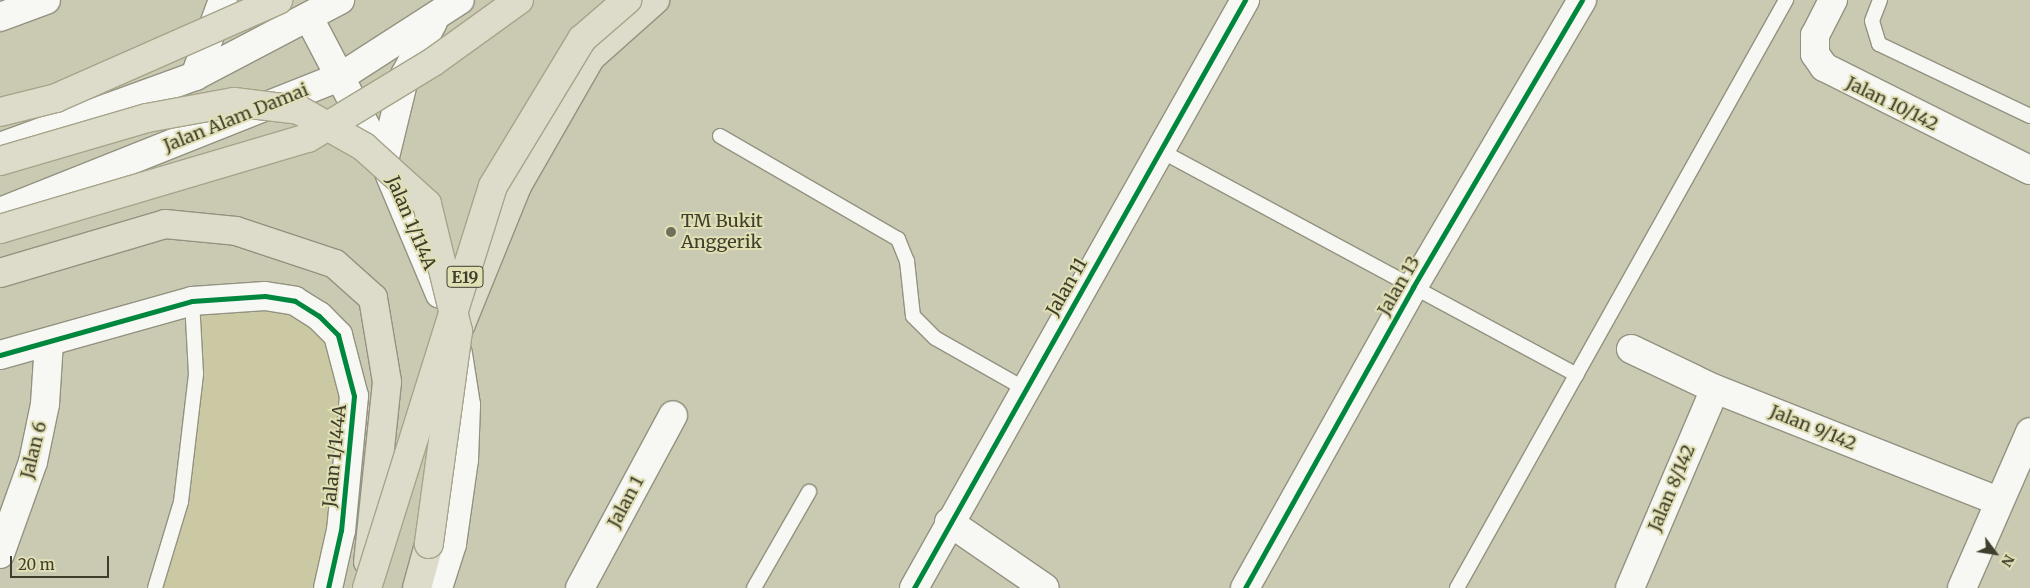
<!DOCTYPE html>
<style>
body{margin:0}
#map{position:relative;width:2030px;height:588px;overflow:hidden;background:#cac9b2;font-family:Merriweather,serif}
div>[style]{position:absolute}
.built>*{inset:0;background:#cbc9a3}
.roads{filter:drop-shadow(1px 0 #939280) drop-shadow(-1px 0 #939280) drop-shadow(0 1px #939280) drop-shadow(0 -1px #939280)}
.lane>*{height:14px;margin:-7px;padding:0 7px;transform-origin:7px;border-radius:7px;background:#f7f7f3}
.street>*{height:28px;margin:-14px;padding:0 14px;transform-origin:14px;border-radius:14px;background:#f7f7f3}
.secondary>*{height:28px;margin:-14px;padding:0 14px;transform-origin:14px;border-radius:14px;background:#f7f7f3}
.highway>*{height:28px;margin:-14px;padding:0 14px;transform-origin:14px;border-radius:14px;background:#dddcca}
.bridges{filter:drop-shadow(1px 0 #a6a489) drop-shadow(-1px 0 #a6a489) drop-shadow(0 1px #a6a489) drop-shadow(0 -1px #a6a489)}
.highway-bridge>*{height:28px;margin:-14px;padding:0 14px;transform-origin:14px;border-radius:14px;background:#dddcca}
.cycleway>*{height:5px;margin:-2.5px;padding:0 2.5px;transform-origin:2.5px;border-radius:2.5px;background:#00873e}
.dots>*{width:14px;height:14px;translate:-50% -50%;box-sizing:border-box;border:2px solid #e1dfb4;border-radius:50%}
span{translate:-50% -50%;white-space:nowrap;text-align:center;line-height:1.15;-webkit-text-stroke:4px #e1dfb4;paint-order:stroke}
.shield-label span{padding:1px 4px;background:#e1dfb4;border:1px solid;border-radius:4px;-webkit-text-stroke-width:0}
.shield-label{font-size:16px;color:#3f3e2c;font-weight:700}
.street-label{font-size:18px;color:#3f3e2c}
.poi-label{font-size:18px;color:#3f3e2c}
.left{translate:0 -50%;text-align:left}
.north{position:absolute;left:1970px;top:528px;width:50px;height:50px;-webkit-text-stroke:4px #e1dfb4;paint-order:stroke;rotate:121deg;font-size:14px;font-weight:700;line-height:20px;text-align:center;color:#3f3e2c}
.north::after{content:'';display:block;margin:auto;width:18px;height:22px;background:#3f3e2c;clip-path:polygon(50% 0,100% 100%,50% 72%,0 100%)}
.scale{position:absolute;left:10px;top:556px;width:99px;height:22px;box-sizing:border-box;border:2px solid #3f3e2c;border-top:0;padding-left:6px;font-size:15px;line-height:18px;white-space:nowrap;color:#3f3e2c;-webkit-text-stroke:4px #e1dfb4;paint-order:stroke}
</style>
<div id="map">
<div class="built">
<div style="clip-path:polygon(264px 308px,288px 312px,330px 342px,343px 398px,330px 531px,316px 588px,162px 588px,190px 503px,203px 375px,200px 313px)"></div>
</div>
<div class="roads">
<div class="lane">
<div style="left:1880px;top:0;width:22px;rotate:111deg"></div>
<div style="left:1872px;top:21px;width:24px;rotate:73deg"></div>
<div style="left:1879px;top:44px;width:167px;rotate:25.5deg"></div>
<div style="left:720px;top:136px;width:206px;rotate:30.1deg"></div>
<div style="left:898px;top:239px;width:24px;rotate:68deg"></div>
<div style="left:907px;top:261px;width:55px;rotate:83.8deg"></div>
<div style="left:913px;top:316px;width:31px;rotate:45deg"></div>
<div style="left:935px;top:338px;width:103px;rotate:29.5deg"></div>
<div style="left:1161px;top:151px;width:472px;rotate:28.3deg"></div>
<div style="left:155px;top:588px;width:90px;rotate:-73.2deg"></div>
<div style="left:181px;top:502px;width:129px;rotate:-83.3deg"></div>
<div style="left:196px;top:374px;width:73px;rotate:-93.1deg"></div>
<div style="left:754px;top:588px;width:111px;rotate:-60.2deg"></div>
<div style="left:1457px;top:588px;width:674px;rotate:-60.77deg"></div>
</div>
<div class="street">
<div style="left:1833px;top:0;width:39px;rotate:117deg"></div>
<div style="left:1815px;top:35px;width:19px;rotate:90deg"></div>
<div style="left:1815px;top:54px;width:16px;rotate:55deg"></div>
<div style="left:1824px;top:67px;width:230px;rotate:26.6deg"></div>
<div style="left:0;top:17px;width:49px;rotate:-20.3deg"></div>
<div style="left:195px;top:76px;width:81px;rotate:-69.8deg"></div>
<div style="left:1631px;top:349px;width:93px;rotate:25.5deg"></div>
<div style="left:1715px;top:389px;width:304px;rotate:21.6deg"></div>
<div style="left:0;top:355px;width:199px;rotate:-15.7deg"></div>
<div style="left:192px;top:301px;width:73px;rotate:-3.9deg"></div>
<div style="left:265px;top:296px;width:30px;rotate:9deg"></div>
<div style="left:295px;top:301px;width:28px;rotate:32deg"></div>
<div style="left:319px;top:316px;width:27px;rotate:45deg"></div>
<div style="left:338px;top:335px;width:63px;rotate:75.3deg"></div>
<div style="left:354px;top:396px;width:135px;rotate:95.5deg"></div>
<div style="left:341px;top:530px;width:59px;rotate:102.6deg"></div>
<div style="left:949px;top:522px;width:116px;rotate:34.5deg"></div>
<div style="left:0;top:554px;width:98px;rotate:-70.3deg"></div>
<div style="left:33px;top:462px;width:59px;rotate:-78.3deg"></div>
<div style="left:45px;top:404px;width:62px;rotate:-86.3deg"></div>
<div style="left:580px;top:588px;width:196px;rotate:-61.7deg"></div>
<div style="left:914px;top:588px;width:675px;rotate:-60.62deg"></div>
<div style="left:1245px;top:588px;width:345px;rotate:-60.8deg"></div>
<div style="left:1413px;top:287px;width:333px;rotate:-59.5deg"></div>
<div style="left:1630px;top:588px;width:216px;rotate:-66.9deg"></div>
<div style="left:1962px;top:588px;width:170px;rotate:-66.4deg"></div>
</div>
<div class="secondary">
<div style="left:310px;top:20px;width:159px;rotate:62.3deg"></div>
<div style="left:384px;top:161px;width:144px;rotate:67.2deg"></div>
<div style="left:0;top:147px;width:208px;rotate:-20deg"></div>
<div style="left:195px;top:76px;width:164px;rotate:-27.7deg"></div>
<div style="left:384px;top:161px;width:89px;rotate:-76.3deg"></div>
<div style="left:405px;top:75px;width:60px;rotate:-62.2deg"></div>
<div style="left:0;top:212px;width:368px;rotate:-21.7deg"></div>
<div style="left:342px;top:76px;width:140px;rotate:-32.8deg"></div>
<div style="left:438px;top:588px;width:46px;rotate:-72.3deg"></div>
<div style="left:452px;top:544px;width:85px;rotate:-81.9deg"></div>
<div style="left:464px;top:460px;width:55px;rotate:-87.9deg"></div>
<div style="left:466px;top:405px;width:52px;rotate:-98.9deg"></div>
</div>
<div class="highway">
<div style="left:0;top:273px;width:172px;rotate:-16.5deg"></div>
<div style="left:165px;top:224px;width:71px;rotate:5.6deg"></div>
<div style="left:236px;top:231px;width:104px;rotate:18.4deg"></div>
<div style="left:335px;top:264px;width:51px;rotate:41.8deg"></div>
<div style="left:373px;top:298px;width:85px;rotate:80.5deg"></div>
<div style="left:387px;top:382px;width:181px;rotate:96deg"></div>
<div style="left:461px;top:324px;width:149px;rotate:-67.9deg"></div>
<div style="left:517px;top:186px;width:149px;rotate:-60.2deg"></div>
<div style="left:591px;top:57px;width:86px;rotate:-41.7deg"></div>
<div style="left:417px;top:588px;width:46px;rotate:-74.7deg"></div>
</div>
</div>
<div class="bridges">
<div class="highway-bridge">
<div style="left:0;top:112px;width:58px;rotate:-14deg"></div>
<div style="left:56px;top:98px;width:243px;rotate:-23.8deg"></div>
<div style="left:0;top:161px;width:153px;rotate:-16.3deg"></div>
<div style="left:147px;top:118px;width:88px;rotate:-10.4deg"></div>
<div style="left:234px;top:102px;width:65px;rotate:7deg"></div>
<div style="left:299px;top:110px;width:75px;rotate:29.6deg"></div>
<div style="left:364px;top:147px;width:85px;rotate:42.1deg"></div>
<div style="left:427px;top:204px;width:131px;rotate:76.3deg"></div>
<div style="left:458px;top:331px;width:215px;rotate:97.8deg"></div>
<div style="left:0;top:229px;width:321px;rotate:-16.5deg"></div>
<div style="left:308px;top:138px;width:146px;rotate:-31.3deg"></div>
<div style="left:433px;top:62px;width:106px;rotate:-35.8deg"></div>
<div style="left:367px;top:588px;width:421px;rotate:-72.6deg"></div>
<div style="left:493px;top:186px;width:172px;rotate:-58.8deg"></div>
<div style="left:582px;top:39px;width:60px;rotate:-40.9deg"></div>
</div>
</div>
<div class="cycleway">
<div style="left:0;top:355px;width:199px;rotate:-15.7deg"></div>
<div style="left:192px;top:301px;width:73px;rotate:-3.9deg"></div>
<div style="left:265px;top:296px;width:30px;rotate:9deg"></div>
<div style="left:295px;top:301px;width:28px;rotate:32deg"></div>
<div style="left:319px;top:316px;width:27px;rotate:45deg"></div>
<div style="left:338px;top:335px;width:63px;rotate:75.3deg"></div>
<div style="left:354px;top:396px;width:135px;rotate:95.5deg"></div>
<div style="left:341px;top:530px;width:59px;rotate:102.6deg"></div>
<div style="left:914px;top:588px;width:675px;rotate:-60.62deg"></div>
<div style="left:1245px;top:588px;width:345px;rotate:-60.8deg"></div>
<div style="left:1413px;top:287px;width:333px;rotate:-59.5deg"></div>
</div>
<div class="dots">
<div style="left:671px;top:232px;background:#706f5b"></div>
</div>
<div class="shield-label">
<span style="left:465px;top:277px">E19</span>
</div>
<div class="street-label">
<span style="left:1892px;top:104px;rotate:26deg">Jalan 10/142</span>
<span style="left:236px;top:118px;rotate:-22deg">Jalan Alam Damai</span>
<span style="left:411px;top:223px;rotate:67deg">Jalan 1/114A</span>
<span style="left:1399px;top:286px;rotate:-60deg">Jalan 13</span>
<span style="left:1067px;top:287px;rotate:-60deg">Jalan 11</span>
<span style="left:1813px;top:428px;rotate:22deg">Jalan 9/142</span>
<span style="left:34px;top:450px;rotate:-76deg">Jalan 6</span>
<span style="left:335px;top:456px;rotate:-84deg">Jalan 1/144A</span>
<span style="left:1672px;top:488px;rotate:-67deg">Jalan 8/142</span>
<span style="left:626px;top:502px;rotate:-62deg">Jalan 1</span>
</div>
<div class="poi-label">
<span class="left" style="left:681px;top:232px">TM Bukit<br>Anggerik</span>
</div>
<div class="north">N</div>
<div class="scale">20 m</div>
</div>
